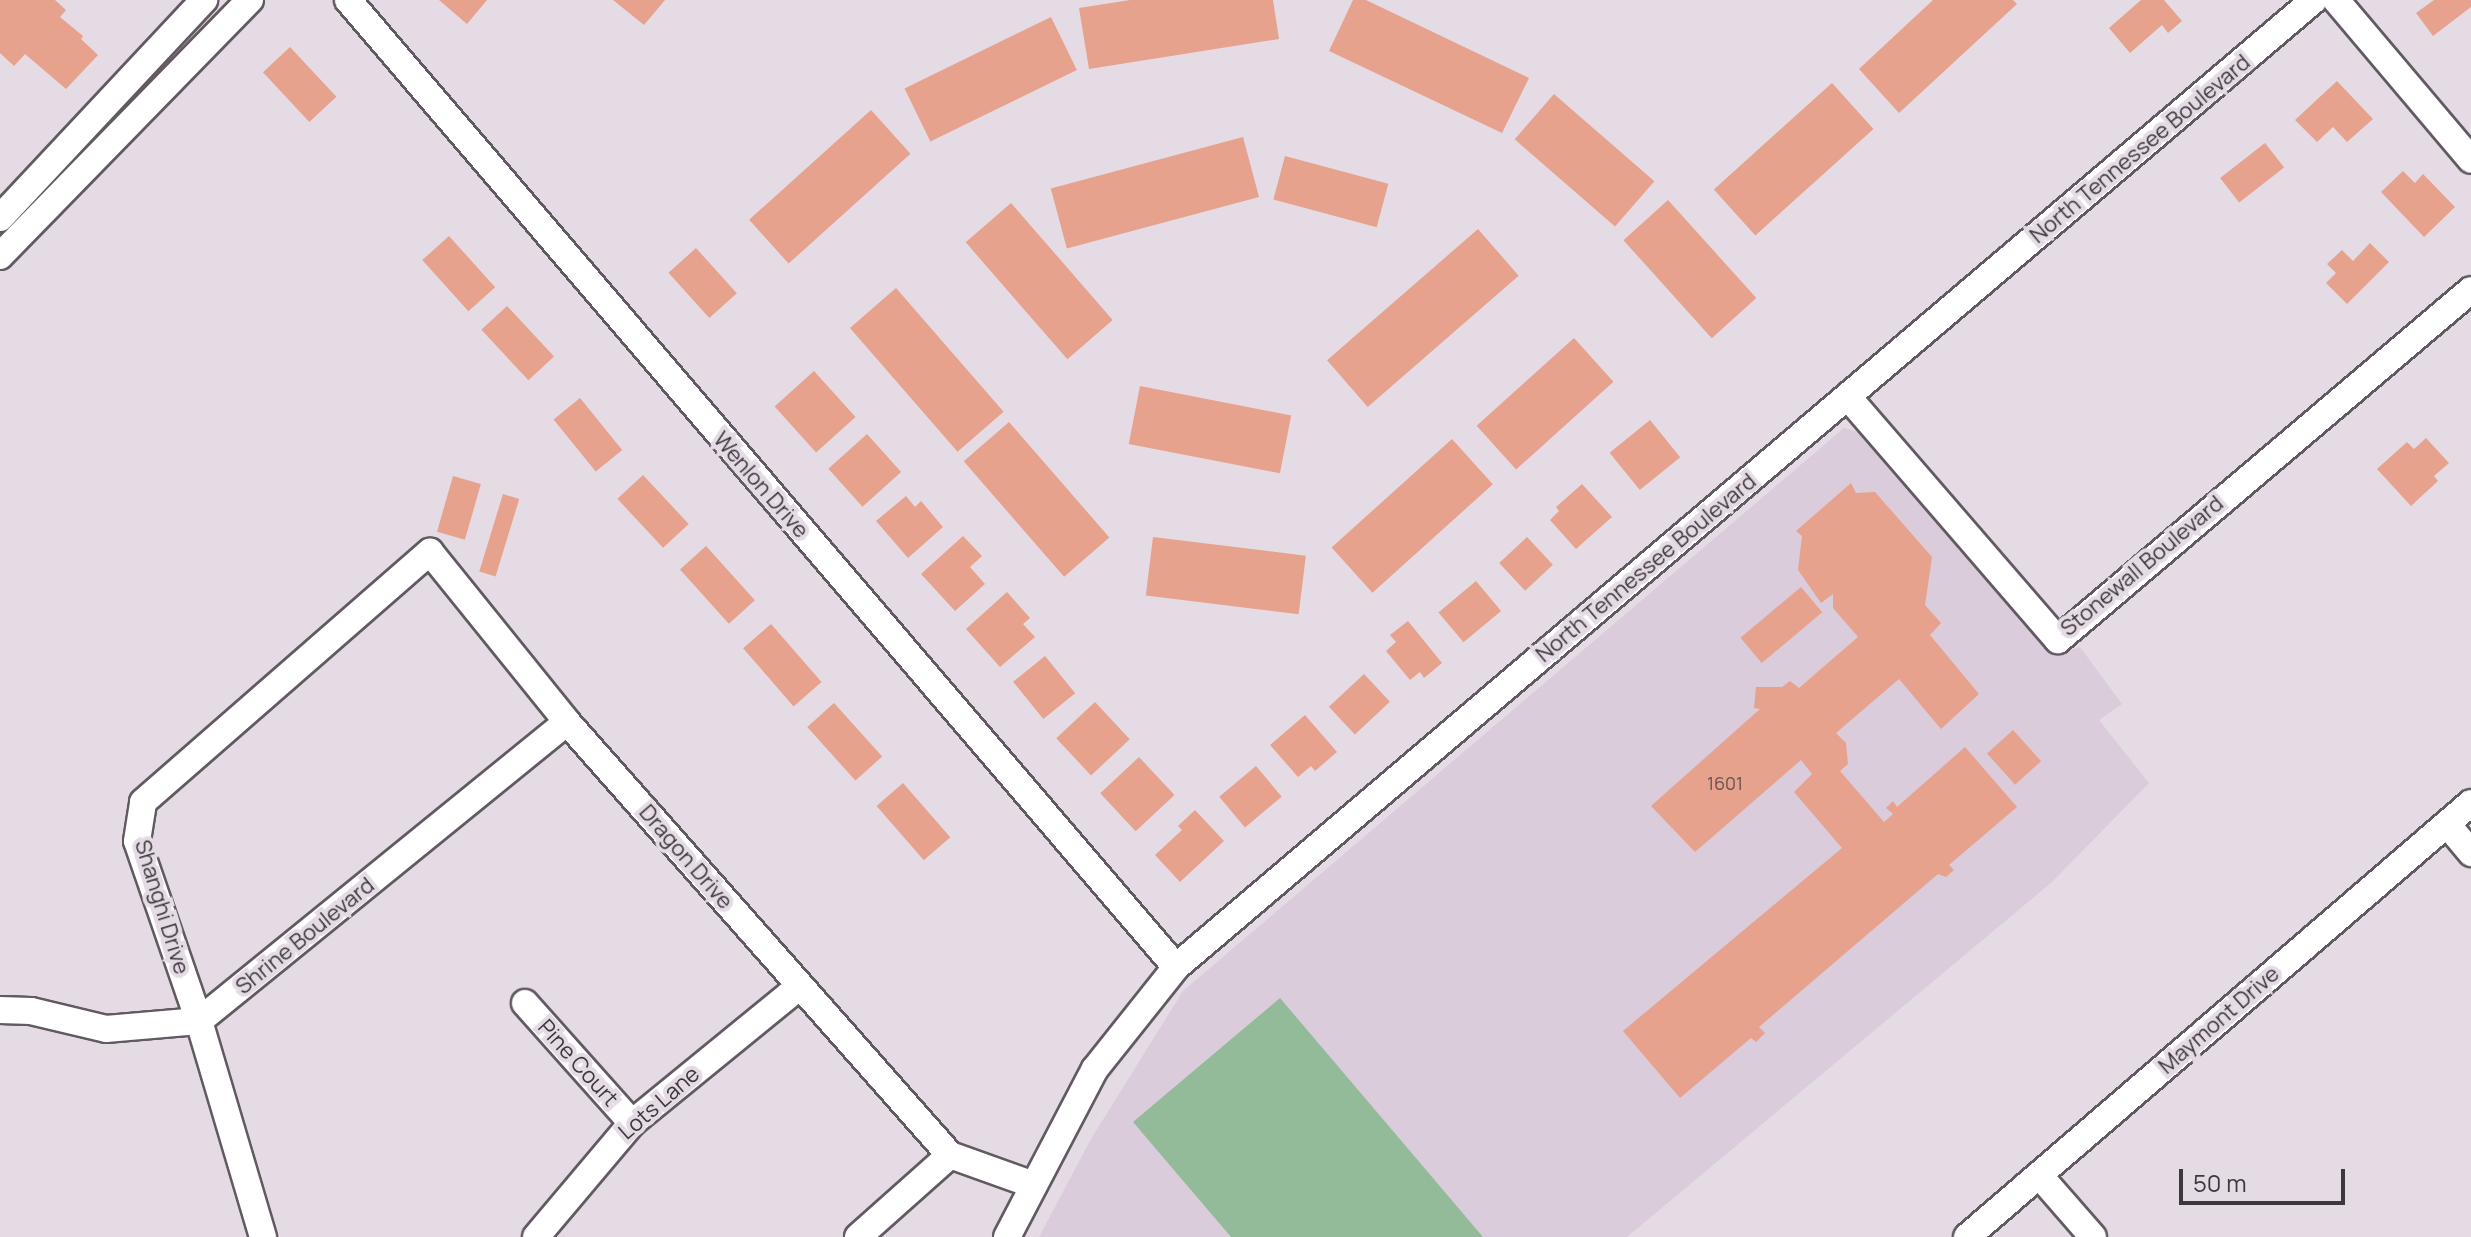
<!DOCTYPE html>
<style>
body{margin:0}
#map{position:relative;width:2471px;height:1237px;overflow:hidden;background:#e5dbe5;font-family:Manrope,sans-serif}
div>[style]{position:absolute}
.built>*{inset:0;background:#daccda}
.green>*{inset:0;background:#93bb9a}
.building>*{inset:0;background:#e6a28c;transform-origin:0 0}
.roads{filter:drop-shadow(2px 0 #625a62) drop-shadow(-2px 0 #625a62) drop-shadow(0 2px #625a62) drop-shadow(0 -2px #625a62)}
.minor>*{height:26px;margin:-13px;padding:0 13px;transform-origin:13px;border-radius:13px;background:#fff}
span{translate:-50% -50%;white-space:nowrap;text-align:center;line-height:1.15;-webkit-text-stroke:8px #e5dbe5;paint-order:stroke}
.number-label{font-size:18px;color:#665250}
.number-label span{-webkit-text-stroke-width:0}
.street-label{font-size:22px;color:#3c383c}
.scale{position:absolute;left:2179px;top:1169px;width:166px;height:36px;box-sizing:border-box;border:4px solid #3c383c;border-top:0;padding-left:10px;font-size:24px;line-height:28px;white-space:nowrap;color:#3c383c;-webkit-text-stroke:6px #e5dbe5;paint-order:stroke}
</style>
<div id="map">
<div class="built">
<div style="clip-path:polygon(1844px 428px,1863px 433px,2058px 654px,2080px 647px,2122px 704px,2099px 720px,2149px 783px,2052px 882px,1627px 1237px,1039px 1237px,1091px 1139px,1183px 991px)"></div>
</div>
<div class="green">
<div style="clip-path:polygon(1280px 998px,1483px 1237px,1231px 1237px,1133px 1122px)"></div>
</div>
<div class="building">
<div style="clip-path:polygon(0 0,55px 0,66px 10px,60px 17px,83px 36px,81px 39px,98px 55px,66px 89px,25px 54px,14px 66px,0 53px)"></div>
<div style="clip-path:polygon(439px 0,487px 0,467px 24px)"></div>
<div style="clip-path:polygon(613px 0,665px 0,644px 25px)"></div>
<div style="clip-path:polygon(1130px 0,1273px 0,1279px 39px,1089px 69px,1079px 8px)"></div>
<div style="clip-path:polygon(1353px 0,1366px 0,1529px 78px,1502px 133px,1329px 51px)"></div>
<div style="clip-path:polygon(1933px 0,2013px 0,2017px 4px,1899px 113px,1859px 69px)"></div>
<div style="clip-path:polygon(2141px 0,2164px 0,2182px 21px,2168px 33px,2162px 25px,2130px 53px,2109px 28px)"></div>
<div style="clip-path:polygon(2434px 0,2471px 0,2471px 7px,2433px 36px,2416px 13px)"></div>
<div style="left:1051px;top:17px;width:59px;height:163px;rotate:64deg"></div>
<div style="left:290px;top:47px;width:68px;height:37px;rotate:47deg"></div>
<div style="clip-path:polygon(2337px 81px,2373px 119px,2347px 142px,2333px 127px,2317px 142px,2295px 120px)"></div>
<div style="left:1832px;top:83px;width:62px;height:159px;rotate:48deg"></div>
<div style="left:1554px;top:94px;width:133px;height:60px;rotate:41deg"></div>
<div style="left:871px;top:110px;width:59px;height:164px;rotate:48deg"></div>
<div style="left:1243px;top:137px;width:62px;height:199px;rotate:75deg"></div>
<div style="left:2265px;top:143px;width:31px;height:57px;rotate:52deg"></div>
<div style="left:1285px;top:156px;width:107px;height:45px;rotate:15deg"></div>
<div style="clip-path:polygon(2403px 171px,2415px 183px,2423px 174px,2455px 207px,2424px 237px,2381px 192px)"></div>
<div style="left:1668px;top:200px;width:132px;height:60px;rotate:48deg"></div>
<div style="left:1011px;top:203px;width:155px;height:60px;rotate:49deg"></div>
<div style="left:1478px;top:229px;width:62px;height:200px;rotate:49deg"></div>
<div style="left:449px;top:236px;width:69px;height:36px;rotate:48deg"></div>
<div style="clip-path:polygon(2370px 243px,2389px 262px,2347px 304px,2326px 283px,2336px 273px,2327px 264px,2342px 250px,2353px 261px)"></div>
<div style="left:696px;top:248px;width:61px;height:37px;rotate:48deg"></div>
<div style="left:896px;top:288px;width:164px;height:61px;rotate:49deg"></div>
<div style="left:507px;top:306px;width:69px;height:35px;rotate:47deg"></div>
<div style="left:1574px;top:338px;width:59px;height:131px;rotate:48deg"></div>
<div style="left:814px;top:371px;width:62px;height:53px;rotate:48deg"></div>
<div style="left:1140px;top:386px;width:154px;height:59px;rotate:11deg"></div>
<div style="left:580px;top:398px;width:67px;height:34px;rotate:51deg"></div>
<div style="left:1650px;top:420px;width:48px;height:52px;rotate:51deg"></div>
<div style="left:1009px;top:422px;width:153px;height:60px;rotate:49deg"></div>
<div style="left:867px;top:434px;width:51px;height:52px;rotate:48deg"></div>
<div style="clip-path:polygon(2426px 438px,2449px 463px,2434px 476px,2438px 481px,2411px 506px,2377px 469px,2407px 442px,2414px 449px)"></div>
<div style="left:1452px;top:439px;width:61px;height:162px;rotate:48deg"></div>
<div style="left:643px;top:475px;width:67px;height:35px;rotate:47deg"></div>
<div style="left:453px;top:476px;width:29px;height:58px;rotate:16deg"></div>
<div style="clip-path:polygon(1851px 483px,1856px 493px,1875px 492px,1932px 557px,1925px 605px,1941px 623px,1930px 635px,1979px 694px,1941px 729px,1899px 679px,1836px 733px,1846px 743px,1848px 764px,1840px 771px,1884px 822px,1893px 814px,1886px 808px,1893px 801px,1897px 807px,1965px 747px,2017px 807px,1949px 865px,1954px 870px,1946px 877px,1938px 874px,1759px 1027px,1765px 1033px,1756px 1042px,1751px 1038px,1680px 1098px,1623px 1031px,1842px 848px,1794px 792px,1812px 774px,1801px 760px,1695px 852px,1651px 806px,1760px 709px,1754px 708px,1756px 687px,1782px 687px,1790px 681px,1799px 688px,1858px 637px,1833px 608px,1833px 594px,1821px 603px,1798px 570px,1802px 536px,1796px 531px)"></div>
<div style="clip-path:polygon(1582px 484px,1612px 517px,1576px 549px,1550px 520px,1559px 511px,1556px 507px)"></div>
<div style="left:503px;top:494px;width:17px;height:81px;rotate:17deg"></div>
<div style="clip-path:polygon(906px 496px,915px 507px,921px 501px,943px 527px,908px 558px,876px 521px)"></div>
<div style="clip-path:polygon(963px 536px,982px 556px,970px 567px,985px 584px,955px 611px,921px 574px)"></div>
<div style="left:1153px;top:537px;width:154px;height:59px;rotate:7deg"></div>
<div style="left:1527px;top:537px;width:38px;height:38px;rotate:47deg"></div>
<div style="left:706px;top:546px;width:73px;height:35px;rotate:48deg"></div>
<div style="left:1476px;top:581px;width:39px;height:49px;rotate:50deg"></div>
<div style="left:1801px;top:587px;width:33px;height:79px;rotate:50deg"></div>
<div style="clip-path:polygon(1007px 592px,1030px 618px,1023px 624px,1035px 637px,1000px 667px,966px 629px)"></div>
<div style="clip-path:polygon(1408px 621px,1442px 663px,1424px 678px,1420px 672px,1410px 680px,1386px 651px,1396px 642px,1390px 635px)"></div>
<div style="left:771px;top:624px;width:77px;height:37px;rotate:49deg"></div>
<div style="left:1045px;top:656px;width:48px;height:41px;rotate:51deg"></div>
<div style="left:1364px;top:674px;width:38px;height:48px;rotate:47deg"></div>
<div style="left:1095px;top:702px;width:51px;height:53px;rotate:47deg"></div>
<div style="left:834px;top:703px;width:72px;height:36px;rotate:48deg"></div>
<div style="clip-path:polygon(1305px 715px,1337px 752px,1315px 771px,1311px 766px,1298px 777px,1270px 745px)"></div>
<div style="left:2013px;top:730px;width:42px;height:35px;rotate:48deg"></div>
<div style="left:1139px;top:757px;width:52px;height:53px;rotate:47deg"></div>
<div style="left:1256px;top:766px;width:40px;height:48px;rotate:50deg"></div>
<div style="left:903px;top:783px;width:72px;height:35px;rotate:49deg"></div>
<div style="clip-path:polygon(1195px 810px,1224px 841px,1180px 882px,1155px 855px,1182px 830px,1178px 826px)"></div>
</div>
<div class="roads">
<div class="minor">
<div style="left:348px;top:0;width:1273px;rotate:49.43deg"></div>
<div style="left:2336px;top:0;width:209px;rotate:49.8deg"></div>
<div style="left:0;top:218px;width:299px;rotate:-46.9deg"></div>
<div style="left:0;top:256px;width:358px;rotate:-45.7deg"></div>
<div style="left:1848px;top:397px;width:321px;rotate:49.2deg"></div>
<div style="left:2058px;top:640px;width:541px;rotate:-40.28deg"></div>
<div style="left:2447px;top:824px;width:38px;rotate:50deg"></div>
<div style="left:525px;top:1003px;width:161px;rotate:48.3deg"></div>
<div style="left:0;top:1010px;width:31px;rotate:2deg"></div>
<div style="left:31px;top:1011px;width:77px;rotate:13.5deg"></div>
<div style="left:106px;top:1029px;width:93px;rotate:-4.9deg"></div>
<div style="left:199px;top:1021px;width:474px;rotate:-39.1deg"></div>
<div style="left:2039px;top:1175px;width:82px;rotate:48.9deg"></div>
<div style="left:263px;top:1237px;width:225px;rotate:-106.5deg"></div>
<div style="left:199px;top:1021px;width:190px;rotate:-109deg"></div>
<div style="left:137px;top:841px;width:39px;rotate:-81deg"></div>
<div style="left:143px;top:802px;width:381px;rotate:-41.1deg"></div>
<div style="left:430px;top:552px;width:218px;rotate:51.1deg"></div>
<div style="left:567px;top:722px;width:578px;rotate:48.51deg"></div>
<div style="left:536px;top:1237px;width:149px;rotate:-49.9deg"></div>
<div style="left:632px;top:1123px;width:215px;rotate:-39.2deg"></div>
<div style="left:858px;top:1237px;width:123px;rotate:-41.7deg"></div>
<div style="left:950px;top:1155px;width:89px;rotate:19.7deg"></div>
<div style="left:1007px;top:1237px;width:190px;rotate:-62.4deg"></div>
<div style="left:1095px;top:1069px;width:130px;rotate:-51.5deg"></div>
<div style="left:1176px;top:967px;width:1493px;rotate:-40.36deg"></div>
<div style="left:1967px;top:1237px;width:665px;rotate:-40.73deg"></div>
</div>
</div>
<div class="number-label">
<span style="left:1725px;top:783px">1601</span>
</div>
<div class="street-label">
<span style="left:2140px;top:149px;rotate:-40deg">North Tennessee Boulevard</span>
<span style="left:761px;top:485px;rotate:49deg">Wenlon Drive</span>
<span style="left:2142px;top:566px;rotate:-40deg">Stonewall Boulevard</span>
<span style="left:1646px;top:568px;rotate:-40deg">North Tennessee Boulevard</span>
<span style="left:686px;top:857px;rotate:49deg">Dragon Drive</span>
<span style="left:162px;top:907px;rotate:73deg">Shanghi Drive</span>
<span style="left:305px;top:936px;rotate:-39deg">Shrine Boulevard</span>
<span style="left:2219px;top:1020px;rotate:-41deg">Maymont Drive</span>
<span style="left:578px;top:1063px;rotate:48deg">Pine Court</span>
<span style="left:659px;top:1103px;rotate:-41deg">Lots Lane</span>
</div>
<div class="scale">50 m</div>
</div>
